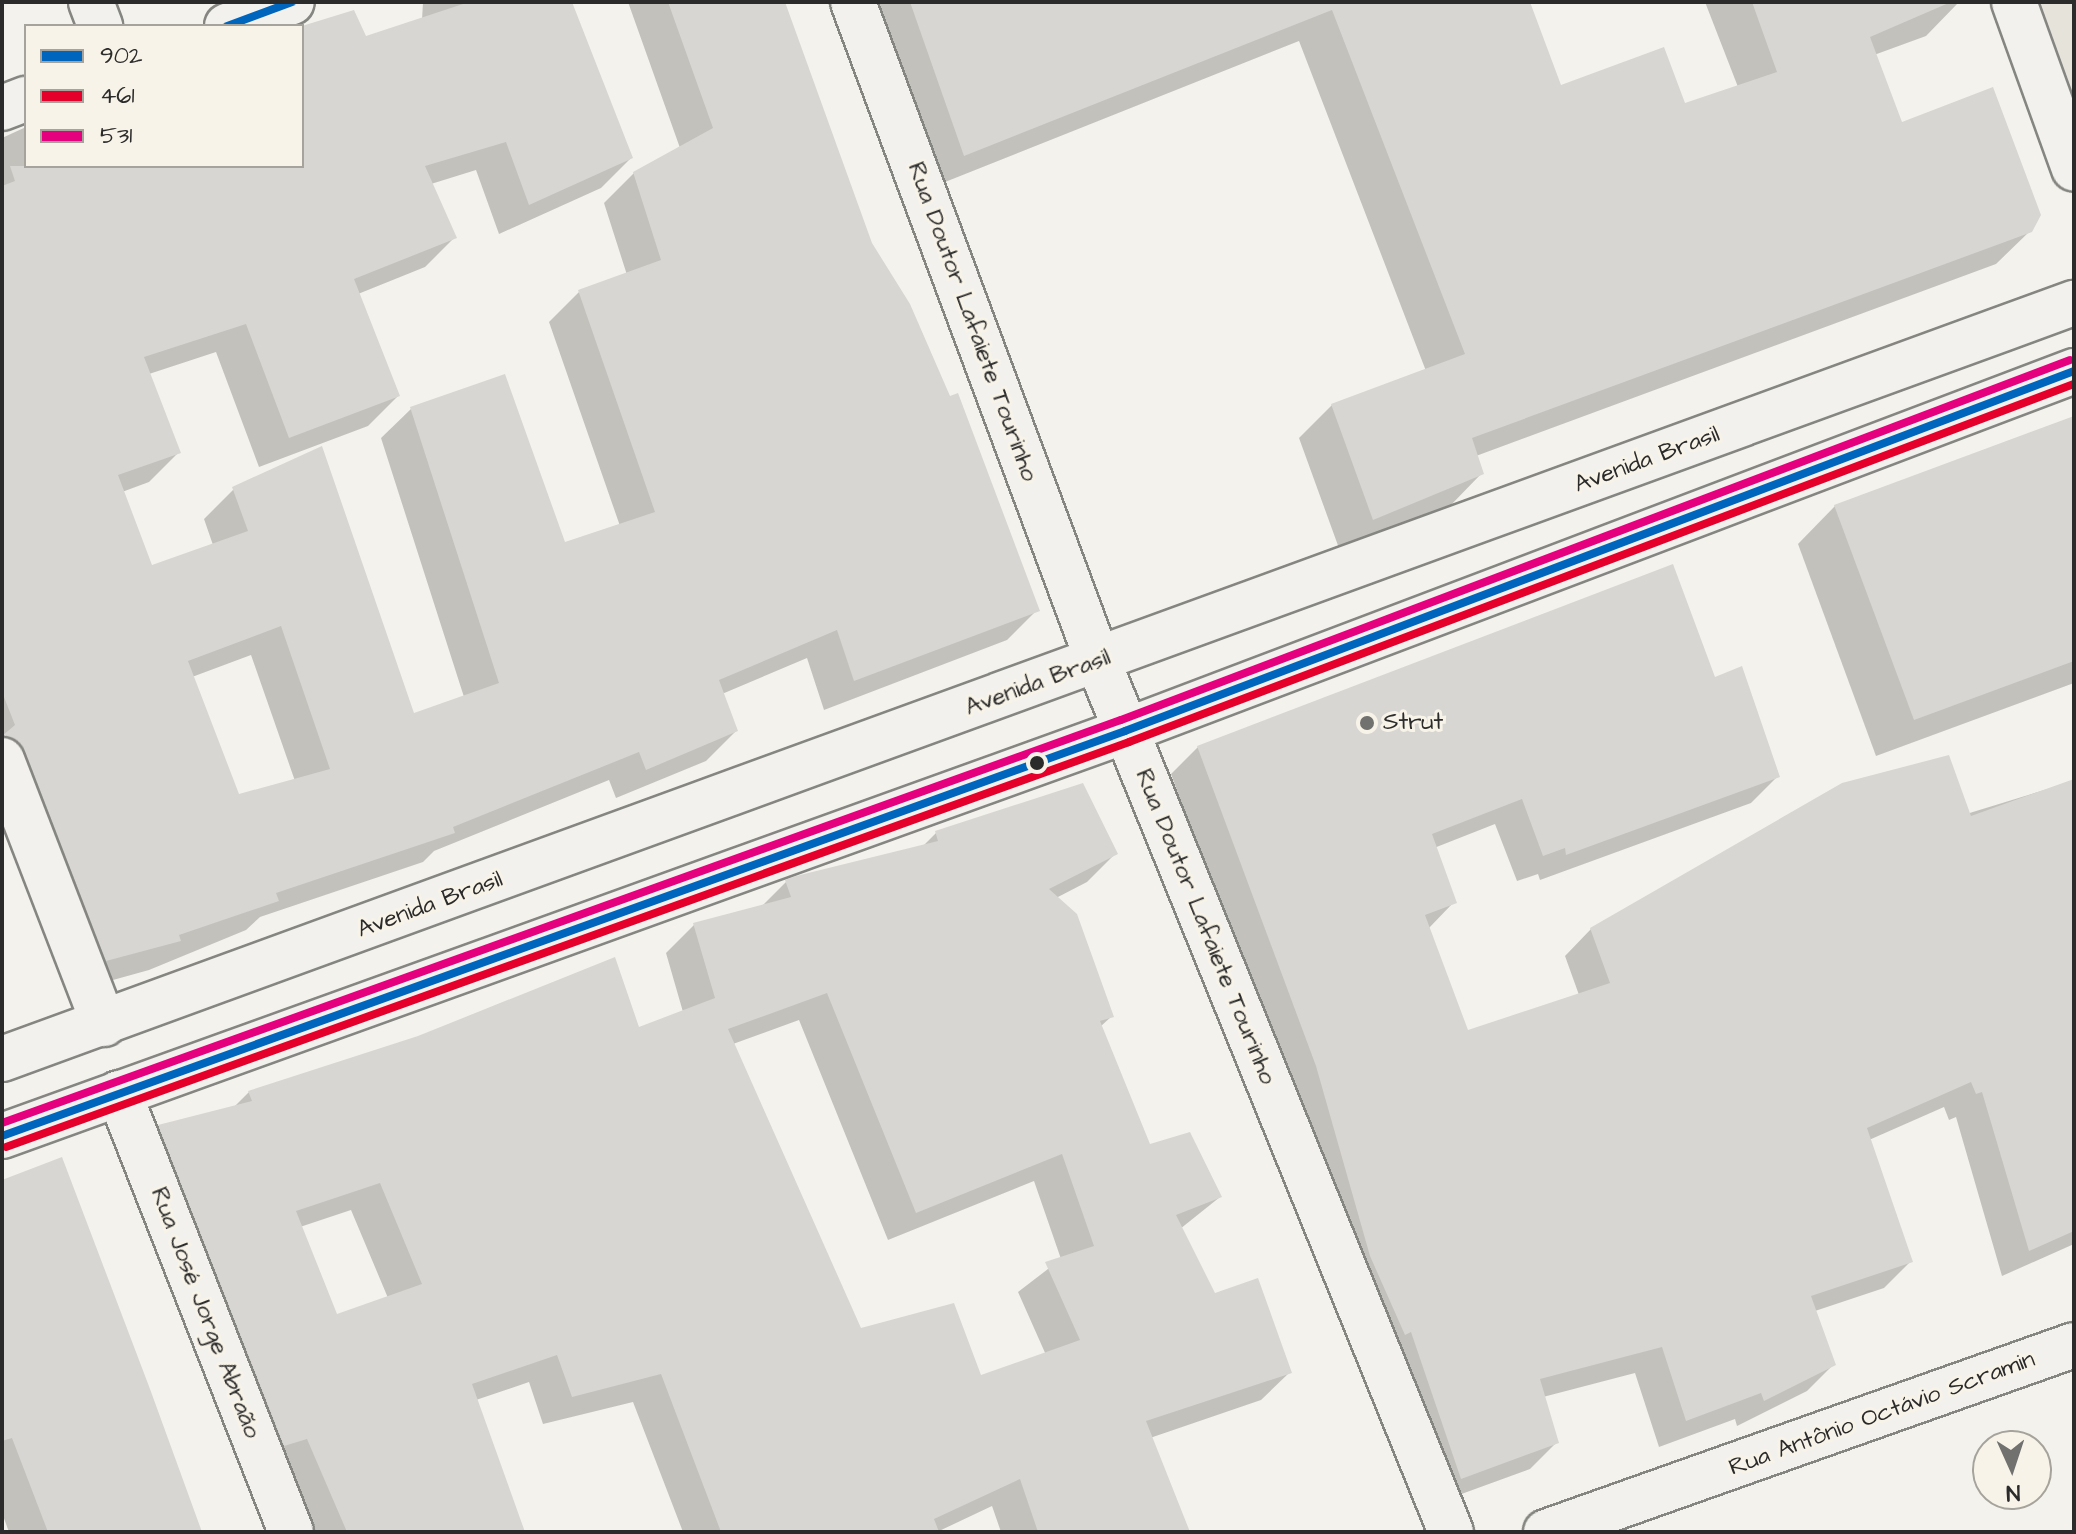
<!DOCTYPE html>
<meta charset="utf-8">
<style>
body{margin:0}
#map{position:relative;width:2076px;height:1534px;overflow:hidden;background:#f4f2ec;font-family:"Architects Daughter",sans-serif}
div>[style]{position:absolute}
.green>*{inset:0;background:#e6e3da}
.shadow>*{inset:0;background:#0003}
.building>*{inset:0;background:#d7d6d2}
.roads{filter:drop-shadow(2px 0 #858582) drop-shadow(-2px 0 #858582) drop-shadow(0 2px #858582) drop-shadow(0 -2px #858582)}
.minor>*{height:44px;margin:-22px;padding:0 22px;transform-origin:22px;border-radius:22px;background:#f2f1ed}
.tertiary>*{height:44px;margin:-22px;padding:0 22px;transform-origin:22px;border-radius:22px;background:#f2f1ed}
.secondary>*{height:44px;margin:-22px;padding:0 22px;transform-origin:22px;border-radius:22px;background:#f2f1ed}
.bus-1>*{height:8px;margin:-4px;padding:0 4px;transform-origin:4px;border-radius:4px;background:#0065bd}
.bus-2>*{height:8px;margin:-4px;padding:0 4px;transform-origin:4px;border-radius:4px;background:#e4002b}
.bus-3>*{height:8px;margin:-4px;padding:0 4px;transform-origin:4px;border-radius:4px;background:#e5007d}
.dots>*{width:22px;height:22px;translate:-50% -50%;box-sizing:border-box;border:4px solid #f7f3e8;border-radius:50%}
span{translate:-50% -50%;white-space:nowrap;text-align:center;line-height:1.15;-webkit-text-stroke:6px #f7f3e8;paint-order:stroke}
.street-label{font-size:24px;color:#2b2b2b}
.poi-label{font-size:24px;color:#2b2b2b}
.left{translate:0 -50%;text-align:left}
.frame{position:absolute;inset:0;border:4px solid #2b2b2b;pointer-events:none}
.legend{position:absolute;left:24px;top:24px;width:280px;height:144px;box-sizing:border-box;background:#f7f3e8;border:2px solid #a5a39c;margin:0;padding:10px 14px;list-style:none;font-size:24px;color:#2b2b2b}
.legend li{display:flex;align-items:center;gap:16px;height:40px}
.legend b{width:40px;border:2px solid #a5a39c}
.north{position:absolute;left:1972px;top:1430px;width:80px;height:80px;box-sizing:border-box;background:#f7f3e8;border:2px solid #a5a39c;border-radius:50%;rotate:177deg;font-size:22px;font-weight:700;line-height:32px;text-align:center;color:#2b2b2b}
.north::after{content:'';display:block;margin:auto;width:28px;height:36px;background:#71716f;clip-path:polygon(50% 0,100% 100%,50% 72%,0 100%)}
</style>
<div id="map">
<div class="green">
<div style="clip-path:polygon(2014px 2px,2074px 2px,2074px 169px)"></div>
</div>
<div class="shadow">
<div style="clip-path:polygon(evenodd,423px 2px,569px 2px,631px 158px,601px 188px,499px 234px,476px 170px,431px 184px,455px 237px,425px 267px,358px 294px,398px 396px,368px 426px,259px 467px,216px 352px,149px 374px,179px 452px,149px 482px,122px 492px,151px 567px,213px 545px,204px 519px,234px 489px,413px 715px,464px 697px,381px 438px,411px 409px,563px 544px,620px 526px,549px 322px,579px 292px,627px 275px,604px 203px,634px 173px,680px 148px,628px 2px,784px 2px,870px 244px,1037px 610px,1007px 640px,824px 710px,807px 658px,722px 694px,736px 731px,706px 761px,616px 798px,609px 780px,434px 851px,423px 862px,260px 917px,246px 930px,149px 970px,77px 990px,2px 797px,2px 138px,26px 127px,26px 166px,302px 166px,302px 29px,365px 38px,422px 20px,423px 2px,251px 655px,295px 781px,237px 797px,192px 677px,251px 655px)"></div>
<div style="clip-path:polygon(866px 2px,1528px 2px,1560px 88px,1684px 106px,1738px 87px,1705px 2px,1959px 2px,1926px 36px,1874px 55px,1901px 124px,2030px 231px,1996px 264px,1476px 456px,1482px 473px,1449px 507px,1340px 551px,1299px 438px,1332px 405px,1426px 371px,1299px 41px,930px 188px)"></div>
<div style="clip-path:polygon(2074px 418px,2074px 683px,1876px 756px,1798px 544px,1835px 506px)"></div>
<div style="clip-path:polygon(1713px 680px,1778px 776px,1751px 803px,1540px 880px,1538px 874px,1517px 881px,1495px 824px,1434px 848px,1454px 902px,1428px 929px,1467px 1032px,1579px 995px,1565px 956px,1591px 929px,2074px 781px,2074px 1244px,2002px 1276px,1956px 1117px,1949px 1120px,1944px 1107px,1869px 1140px,1911px 1261px,1884px 1288px,1815px 1311px,1834px 1364px,1807px 1391px,1737px 1426px,1735px 1419px,1659px 1447px,1635px 1373px,1543px 1397px,1557px 1442px,1530px 1469px,1434px 1504px,1171px 774px,1198px 747px)"></div>
<div style="clip-path:polygon(evenodd,936px 833px,1115px 854px,1087px 882px,1056px 898px,1112px 1016px,1100px 1027px,1149px 1147px,1220px 1197px,1180px 1229px,1214px 1295px,1290px 1372px,1261px 1400px,1150px 1438px,1188px 1532px,1001px 1532px,992px 1506px,937px 1532px,683px 1532px,633px 1402px,543px 1424px,529px 1382px,476px 1400px,523px 1532px,307px 1532px,131px 1155px,159px 1127px,233px 1108px,249px 1092px,638px 1030px,683px 1012px,666px 953px,694px 925px,761px 907px,786px 882px,922px 847px,936px 833px,799px 1020px,888px 1240px,1034px 1181px,1061px 1259px,1018px 1292px,1046px 1355px,980px 1378px,860px 1330px,733px 1044px,799px 1020px,936px 833px,351px 1210px,388px 1298px,336px 1316px,300px 1227px,351px 1210px)"></div>
<div style="clip-path:polygon(2px 1182px,200px 1532px,9px 1532px,2px 1513px)"></div>
</div>
<div class="building">
<div style="clip-path:polygon(evenodd,469px 2px,572px 2px,633px 158px,529px 205px,506px 142px,425px 166px,457px 238px,354px 279px,400px 396px,289px 438px,246px 324px,144px 357px,181px 453px,118px 475px,152px 565px,248px 531px,232px 487px,322px 446px,414px 713px,499px 683px,410px 407px,505px 374px,565px 542px,655px 512px,578px 290px,661px 260px,633px 172px,713px 128px,668px 2px,785px 2px,872px 243px,910px 304px,950px 396px,958px 393px,1040px 611px,854px 681px,837px 630px,719px 680px,738px 731px,646px 770px,639px 752px,453px 827px,455px 833px,276px 893px,279px 901px,179px 935px,181px 941px,106px 961px,25px 751px,2px 736px,15px 725px,2px 692px,2px 186px,15px 181px,10px 166px,302px 166px,302px 26px,354px 10px,366px 36px,469px 2px,281px 626px,330px 769px,239px 794px,188px 661px,281px 626px)"></div>
<div style="clip-path:polygon(910px 2px,1530px 2px,1561px 85px,1664px 47px,1685px 103px,1777px 72px,1752px 2px,1951px 2px,1870px 37px,1902px 122px,1993px 87px,2041px 215px,2032px 232px,1472px 438px,1484px 474px,1373px 520px,1331px 404px,1465px 354px,1332px 10px,964px 156px)"></div>
<div style="clip-path:polygon(2074px 416px,2074px 661px,1914px 720px,1834px 505px)"></div>
<div style="clip-path:polygon(1673px 564px,1715px 677px,1742px 666px,1780px 777px,1566px 855px,1565px 848px,1543px 856px,1522px 799px,1432px 834px,1457px 903px,1425px 915px,1468px 1030px,1610px 983px,1590px 928px,1842px 783px,1949px 755px,1971px 816px,2074px 779px,2074px 1231px,2029px 1251px,1982px 1092px,1976px 1094px,1971px 1082px,1867px 1128px,1913px 1262px,1811px 1296px,1836px 1365px,1764px 1401px,1761px 1393px,1686px 1421px,1662px 1347px,1540px 1379px,1559px 1443px,1461px 1479px,1411px 1332px,1405px 1335px,1370px 1256px,1316px 1066px,1197px 746px)"></div>
<div style="clip-path:polygon(evenodd,1083px 783px,1118px 854px,1049px 889px,1077px 914px,1114px 1017px,1100px 1021px,1150px 1144px,1190px 1132px,1222px 1197px,1176px 1215px,1215px 1293px,1258px 1278px,1292px 1373px,1146px 1421px,1190px 1532px,1038px 1532px,1020px 1479px,934px 1519px,939px 1532px,721px 1532px,661px 1374px,572px 1397px,557px 1355px,472px 1384px,525px 1532px,347px 1532px,307px 1439px,284px 1446px,158px 1125px,252px 1101px,248px 1091px,418px 1036px,615px 957px,639px 1027px,715px 998px,693px 923px,791px 897px,785px 880px,796px 876px,938px 841px,935px 831px,1083px 783px,827px 993px,916px 1213px,1062px 1154px,1094px 1246px,1045px 1262px,1080px 1340px,981px 1375px,954px 1303px,861px 1328px,728px 1029px,827px 993px,1083px 783px,380px 1183px,422px 1284px,337px 1314px,296px 1211px,380px 1183px)"></div>
<div style="clip-path:polygon(62px 1157px,150px 1389px,202px 1532px,48px 1532px,12px 1438px,2px 1441px,2px 1180px)"></div>
</div>
<div class="roads">
<div class="minor">
<div style="left:91px;top:2px;width:26px;rotate:69deg"></div>
<div style="left:2014px;top:2px;width:177px;rotate:70.2deg"></div>
<div style="left:2px;top:760px;width:283px;rotate:68.9deg"></div>
<div style="left:119px;top:1093px;width:471px;rotate:68.6deg"></div>
<div style="left:1546px;top:1532px;width:560px;rotate:-19.5deg"></div>
</div>
<div class="tertiary">
<div style="left:853px;top:2px;width:703px;rotate:69.61deg"></div>
<div style="left:1098px;top:661px;width:940px;rotate:67.94deg"></div>
<div style="left:227px;top:26px;width:69px;rotate:-20.3deg"></div>
<div style="left:2px;top:108px;width:26px;rotate:-21deg"></div>
</div>
<div class="secondary">
<div style="left:2px;top:1059px;width:2206px;rotate:-20.05deg"></div>
<div style="left:2px;top:1136px;width:1194px;rotate:-19.83deg"></div>
<div style="left:1125px;top:731px;width:1015px;rotate:-20.77deg"></div>
</div>
</div>
<div class="bus-1">
<div style="left:227px;top:26px;width:69px;rotate:-20.3deg"></div>
<div style="left:2px;top:1136px;width:1194px;rotate:-19.83deg"></div>
<div style="left:1125px;top:731px;width:1015px;rotate:-20.77deg"></div>
</div>
<div class="bus-2">
<div style="left:6px;top:1147px;width:1194px;rotate:-19.83deg"></div>
<div style="left:1129px;top:742px;width:1011px;rotate:-20.75deg"></div>
</div>
<div class="bus-3">
<div style="left:2px;top:1123px;width:1189px;rotate:-19.81deg"></div>
<div style="left:1121px;top:720px;width:1015px;rotate:-20.77deg"></div>
</div>
<div class="dots">
<div style="left:1367px;top:723px;background:#71716f"></div>
<div style="left:1037px;top:763px;background:#2b2b2b"></div>
</div>
<div class="street-label">
<span style="left:972px;top:322px;rotate:70deg">Rua Doutor Lafaiete Tourinho</span>
<span style="left:1647px;top:460px;rotate:-20deg">Avenida Brasil</span>
<span style="left:1038px;top:683px;rotate:-20deg">Avenida Brasil</span>
<span style="left:430px;top:905px;rotate:-20deg">Avenida Brasil</span>
<span style="left:1205px;top:927px;rotate:68deg">Rua Doutor Lafaiete Tourinho</span>
<span style="left:205px;top:1313px;rotate:69deg">Rua José Jorge Abraão</span>
<span style="left:1882px;top:1414px;rotate:-20deg">Rua Antônio Octávio Scramin</span>
</div>
<div class="poi-label">
<span class="left" style="left:1383px;top:723px">Strut</span>
</div>
<div class="frame"></div>
<ul class="legend">
<li><b style="height:10px;background:#0065bd"></b>902</li>
<li><b style="height:10px;background:#e4002b"></b>461</li>
<li><b style="height:10px;background:#e5007d"></b>531</li>
</ul>
<div class="north">N</div>
</div>
